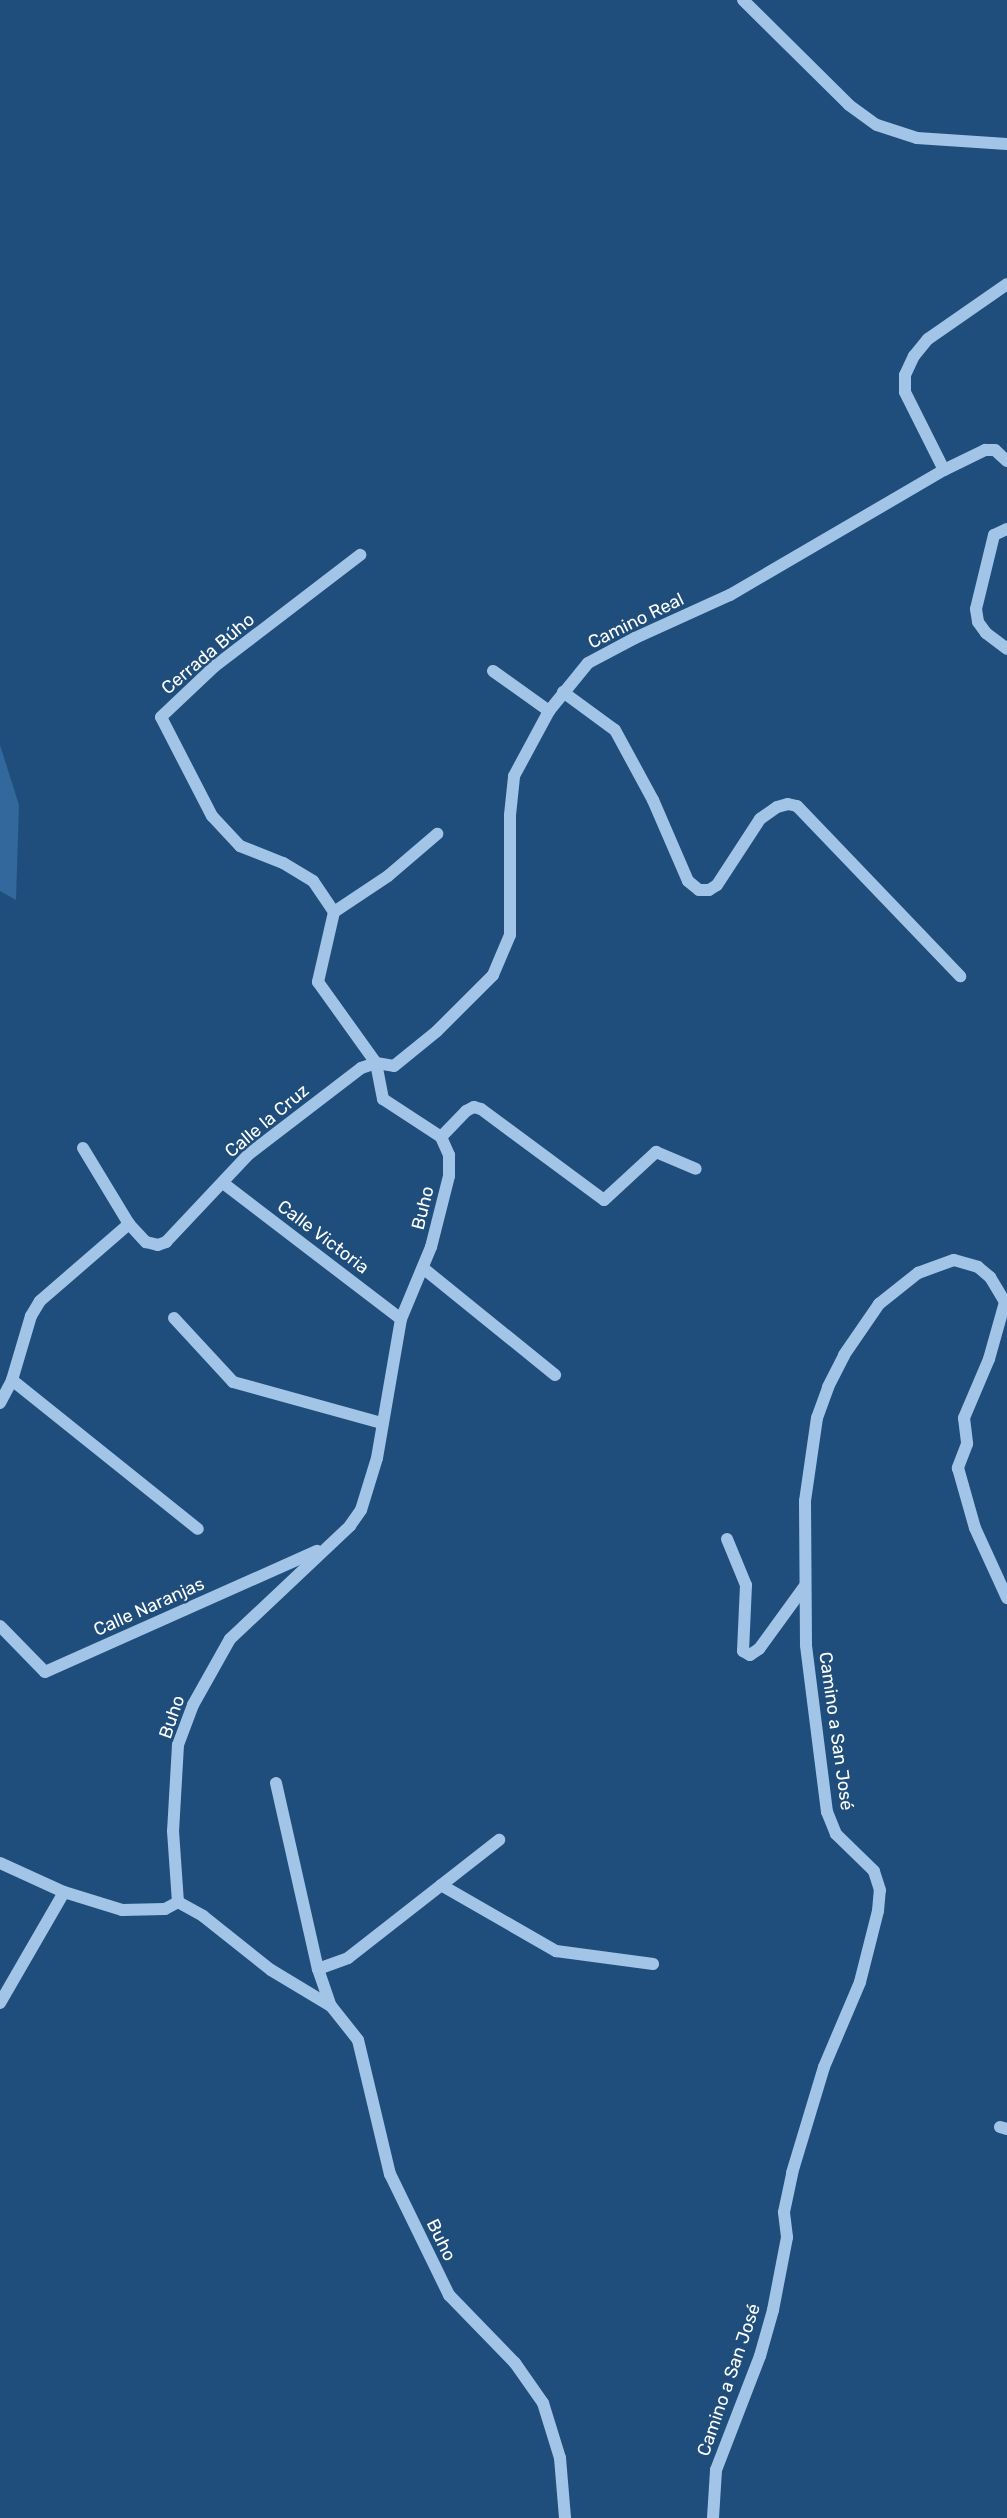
<!DOCTYPE html>
<meta charset="utf-8">
<style>
body{margin:0}
#map{position:relative;width:1007px;height:2518px;overflow:hidden;background:#1f4e7c;font-family:Rubik,sans-serif}
div>[style]{position:absolute}
.green>*{inset:0;background:#32689b}
.minor>*{height:12px;margin:-6px;padding:0 6px;transform-origin:6px;border-radius:6px;background:#a2c5e7}
span{translate:-50% -50%;white-space:nowrap;text-align:center;line-height:1.15;-webkit-text-stroke:5px #1f4e7c;paint-order:stroke}
.street-label{font-size:18px;color:#fff}
</style>
<div id="map">
<div class="green">
<div style="clip-path:polygon(0 745px,19px 805px,16px 900px,0 891px)"></div>
</div>
<div class="minor">
<div style="left:743px;top:0;width:149px;rotate:44.7deg"></div>
<div style="left:849px;top:105px;width:34px;rotate:36deg"></div>
<div style="left:877px;top:125px;width:42px;rotate:18deg"></div>
<div style="left:917px;top:138px;width:90px;rotate:3.8deg"></div>
<div style="left:944px;top:470px;width:87px;rotate:-116.6deg"></div>
<div style="left:905px;top:392px;width:17px;rotate:-90deg"></div>
<div style="left:905px;top:375px;width:21px;rotate:-65deg"></div>
<div style="left:914px;top:356px;width:22px;rotate:-51deg"></div>
<div style="left:928px;top:339px;width:96px;rotate:-34.8deg"></div>
<div style="left:1007px;top:529px;width:14px;rotate:155deg"></div>
<div style="left:994px;top:535px;width:76px;rotate:103.7deg"></div>
<div style="left:976px;top:609px;width:13px;rotate:81deg"></div>
<div style="left:978px;top:622px;width:14px;rotate:54deg"></div>
<div style="left:986px;top:633px;width:26px;rotate:37deg"></div>
<div style="left:493px;top:671px;width:69px;rotate:35.5deg"></div>
<div style="left:563px;top:692px;width:64px;rotate:36.2deg"></div>
<div style="left:615px;top:730px;width:80px;rotate:61.5deg"></div>
<div style="left:653px;top:800px;width:88px;rotate:66.6deg"></div>
<div style="left:688px;top:881px;width:14px;rotate:39deg"></div>
<div style="left:699px;top:890px;width:10px"></div>
<div style="left:709px;top:890px;width:9px;rotate:-32deg"></div>
<div style="left:717px;top:885px;width:79px;rotate:-56.9deg"></div>
<div style="left:760px;top:819px;width:21px;rotate:-35deg"></div>
<div style="left:777px;top:807px;width:11px;rotate:-15deg"></div>
<div style="left:788px;top:804px;width:9px;rotate:13deg"></div>
<div style="left:797px;top:806px;width:236px;rotate:46.2deg"></div>
<div style="left:334px;top:912px;width:72px;rotate:102.9deg"></div>
<div style="left:318px;top:982px;width:100px;rotate:54.4deg"></div>
<div style="left:376px;top:1063px;width:37px;rotate:79deg"></div>
<div style="left:383px;top:1099px;width:69px;rotate:33.2deg"></div>
<div style="left:441px;top:1137px;width:20px;rotate:66deg"></div>
<div style="left:449px;top:1155px;width:21px;rotate:90deg"></div>
<div style="left:449px;top:1176px;width:73px;rotate:104.2deg"></div>
<div style="left:431px;top:1247px;width:78px;rotate:112.6deg"></div>
<div style="left:401px;top:1319px;width:141px;rotate:99.8deg"></div>
<div style="left:377px;top:1458px;width:54px;rotate:107.1deg"></div>
<div style="left:361px;top:1510px;width:19px;rotate:125deg"></div>
<div style="left:350px;top:1526px;width:165px;rotate:136.7deg"></div>
<div style="left:230px;top:1639px;width:76px;rotate:119.3deg"></div>
<div style="left:193px;top:1705px;width:43px;rotate:110.6deg"></div>
<div style="left:178px;top:1745px;width:86px;rotate:93.3deg"></div>
<div style="left:173px;top:1831px;width:71px;rotate:86deg"></div>
<div style="left:178px;top:1902px;width:29px;rotate:29deg"></div>
<div style="left:203px;top:1916px;width:87px;rotate:38.5deg"></div>
<div style="left:271px;top:1970px;width:70px;rotate:31deg"></div>
<div style="left:331px;top:2006px;width:43px;rotate:51.5deg"></div>
<div style="left:358px;top:2040px;width:138px;rotate:76.6deg"></div>
<div style="left:390px;top:2174px;width:135px;rotate:64deg"></div>
<div style="left:449px;top:2295px;width:95px;rotate:45.9deg"></div>
<div style="left:515px;top:2363px;width:49px;rotate:55deg"></div>
<div style="left:543px;top:2403px;width:58px;rotate:72.8deg"></div>
<div style="left:560px;top:2458px;width:60px;rotate:85.2deg"></div>
<div style="left:334px;top:912px;width:37px;rotate:-124deg"></div>
<div style="left:313px;top:881px;width:35px;rotate:-149deg"></div>
<div style="left:283px;top:863px;width:46px;rotate:-158.4deg"></div>
<div style="left:240px;top:846px;width:41px;rotate:-133deg"></div>
<div style="left:212px;top:816px;width:111px;rotate:-117.3deg"></div>
<div style="left:161px;top:717px;width:74px;rotate:-43.4deg"></div>
<div style="left:215px;top:666px;width:183px;rotate:-37.4deg"></div>
<div style="left:334px;top:912px;width:65px;rotate:-33.7deg"></div>
<div style="left:388px;top:876px;width:65px;rotate:-40.6deg"></div>
<div style="left:441px;top:1137px;width:36px;rotate:-46deg"></div>
<div style="left:466px;top:1111px;width:9px;rotate:-27deg"></div>
<div style="left:474px;top:1107px;width:7px;rotate:16deg"></div>
<div style="left:481px;top:1109px;width:153px;rotate:36.5deg"></div>
<div style="left:604px;top:1200px;width:71px;rotate:-42.7deg"></div>
<div style="left:656px;top:1152px;width:43px;rotate:23deg"></div>
<div style="left:83px;top:1148px;width:89px;rotate:58.8deg"></div>
<div style="left:129px;top:1224px;width:25px;rotate:47deg"></div>
<div style="left:146px;top:1242px;width:12px;rotate:14deg"></div>
<div style="left:158px;top:1245px;width:9px;rotate:-21deg"></div>
<div style="left:166px;top:1242px;width:121px;rotate:-46.7deg"></div>
<div style="left:249px;top:1154px;width:141px;rotate:-37.5deg"></div>
<div style="left:361px;top:1068px;width:16px;rotate:-18deg"></div>
<div style="left:376px;top:1063px;width:18px;rotate:9deg"></div>
<div style="left:394px;top:1066px;width:55px;rotate:-39.1deg"></div>
<div style="left:437px;top:1031px;width:79px;rotate:-45deg"></div>
<div style="left:493px;top:975px;width:43px;rotate:-67deg"></div>
<div style="left:510px;top:935px;width:120px;rotate:-90deg"></div>
<div style="left:510px;top:815px;width:39px;rotate:-84deg"></div>
<div style="left:514px;top:776px;width:74px;rotate:-61.7deg"></div>
<div style="left:549px;top:711px;width:62px;rotate:-50.9deg"></div>
<div style="left:588px;top:663px;width:53px;rotate:-28deg"></div>
<div style="left:635px;top:638px;width:104px;rotate:-24.4deg"></div>
<div style="left:730px;top:595px;width:248px;rotate:-30.3deg"></div>
<div style="left:944px;top:470px;width:46px;rotate:-26deg"></div>
<div style="left:985px;top:450px;width:10px"></div>
<div style="left:995px;top:450px;width:16px;rotate:43deg"></div>
<div style="left:223px;top:1183px;width:224px;rotate:37.4deg"></div>
<div style="left:423px;top:1268px;width:170px;rotate:39deg"></div>
<div style="left:1005px;top:1302px;width:59px;rotate:105.7deg"></div>
<div style="left:989px;top:1359px;width:64px;rotate:113deg"></div>
<div style="left:964px;top:1418px;width:26px;rotate:83deg"></div>
<div style="left:967px;top:1444px;width:26px;rotate:111deg"></div>
<div style="left:958px;top:1468px;width:62px;rotate:74.2deg"></div>
<div style="left:975px;top:1528px;width:77px;rotate:65.4deg"></div>
<div style="left:174px;top:1318px;width:87px;rotate:47.3deg"></div>
<div style="left:233px;top:1382px;width:155px;rotate:15.4deg"></div>
<div style="left:12px;top:1380px;width:238px;rotate:38.7deg"></div>
<div style="left:0;top:1403px;width:26px;rotate:-62deg"></div>
<div style="left:12px;top:1380px;width:67px;rotate:-73.5deg"></div>
<div style="left:31px;top:1316px;width:17px;rotate:-59deg"></div>
<div style="left:40px;top:1301px;width:118px;rotate:-40.9deg"></div>
<div style="left:727px;top:1539px;width:50px;rotate:67.6deg"></div>
<div style="left:746px;top:1585px;width:66px;rotate:92.6deg"></div>
<div style="left:743px;top:1651px;width:8px;rotate:30deg"></div>
<div style="left:750px;top:1655px;width:11px;rotate:-34deg"></div>
<div style="left:759px;top:1649px;width:77px;rotate:-54deg"></div>
<div style="left:0;top:1626px;width:64px;rotate:45.6deg"></div>
<div style="left:45px;top:1672px;width:298px;rotate:-24deg"></div>
<div style="left:276px;top:1783px;width:191px;rotate:77.3deg"></div>
<div style="left:318px;top:1969px;width:39px;rotate:71deg"></div>
<div style="left:0;top:1863px;width:70px;rotate:24.4deg"></div>
<div style="left:64px;top:1892px;width:61px;rotate:17.2deg"></div>
<div style="left:122px;top:1910px;width:43px;rotate:-1.3deg"></div>
<div style="left:165px;top:1909px;width:15px;rotate:-28deg"></div>
<div style="left:441px;top:1885px;width:133px;rotate:29.9deg"></div>
<div style="left:556px;top:1951px;width:98px;rotate:7.6deg"></div>
<div style="left:318px;top:1969px;width:32px;rotate:-20deg"></div>
<div style="left:348px;top:1958px;width:192px;rotate:-38deg"></div>
<div style="left:0;top:2003px;width:128px;rotate:-60deg"></div>
<div style="left:1000px;top:2127px;width:7px;rotate:16deg"></div>
<div style="left:713px;top:2518px;width:48px;rotate:-86.4deg"></div>
<div style="left:716px;top:2470px;width:122px;rotate:-68.9deg"></div>
<div style="left:760px;top:2356px;width:48px;rotate:-74.2deg"></div>
<div style="left:773px;top:2310px;width:74px;rotate:-79.1deg"></div>
<div style="left:787px;top:2237px;width:25px;rotate:-97deg"></div>
<div style="left:784px;top:2212px;width:40px;rotate:-78deg"></div>
<div style="left:792px;top:2173px;width:111px;rotate:-73.2deg"></div>
<div style="left:824px;top:2067px;width:92px;rotate:-67deg"></div>
<div style="left:860px;top:1982px;width:73px;rotate:-75.8deg"></div>
<div style="left:878px;top:1911px;width:21px;rotate:-85deg"></div>
<div style="left:880px;top:1890px;width:20px;rotate:-108deg"></div>
<div style="left:874px;top:1871px;width:53px;rotate:-135.8deg"></div>
<div style="left:836px;top:1834px;width:24px;rotate:-112deg"></div>
<div style="left:827px;top:1812px;width:168px;rotate:-97.2deg"></div>
<div style="left:806px;top:1645px;width:144px;rotate:-90.4deg"></div>
<div style="left:805px;top:1501px;width:84px;rotate:-81.8deg"></div>
<div style="left:817px;top:1418px;width:33px;rotate:-70deg"></div>
<div style="left:828px;top:1387px;width:36px;rotate:-63deg"></div>
<div style="left:844px;top:1355px;width:62px;rotate:-55.5deg"></div>
<div style="left:879px;top:1304px;width:50px;rotate:-38.5deg"></div>
<div style="left:918px;top:1273px;width:38px;rotate:-20deg"></div>
<div style="left:954px;top:1260px;width:25px;rotate:16deg"></div>
<div style="left:978px;top:1267px;width:16px;rotate:40deg"></div>
<div style="left:990px;top:1277px;width:29px;rotate:59deg"></div>
<div style="left:1005px;top:1302px;width:2px;rotate:-27deg"></div>
</div>
<div class="street-label">
<span style="left:636px;top:621px;rotate:-26deg">Camino Real</span>
<span style="left:208px;top:654px;rotate:-40deg">Cerrada Búho</span>
<span style="left:267px;top:1121px;rotate:-40deg">Calle la Cruz</span>
<span style="left:423px;top:1208px;rotate:-76deg">Buho</span>
<span style="left:323px;top:1237px;rotate:37deg">Calle Victoria</span>
<span style="left:149px;top:1607px;rotate:-24deg">Calle Naranjas</span>
<span style="left:172px;top:1717px;rotate:-71deg">Buho</span>
<span style="left:836px;top:1731px;rotate:82deg">Camino a San José</span>
<span style="left:441px;top:2240px;rotate:64deg">Buho</span>
<span style="left:729px;top:2380px;rotate:-71deg">Camino a San José</span>
</div>
</div>
